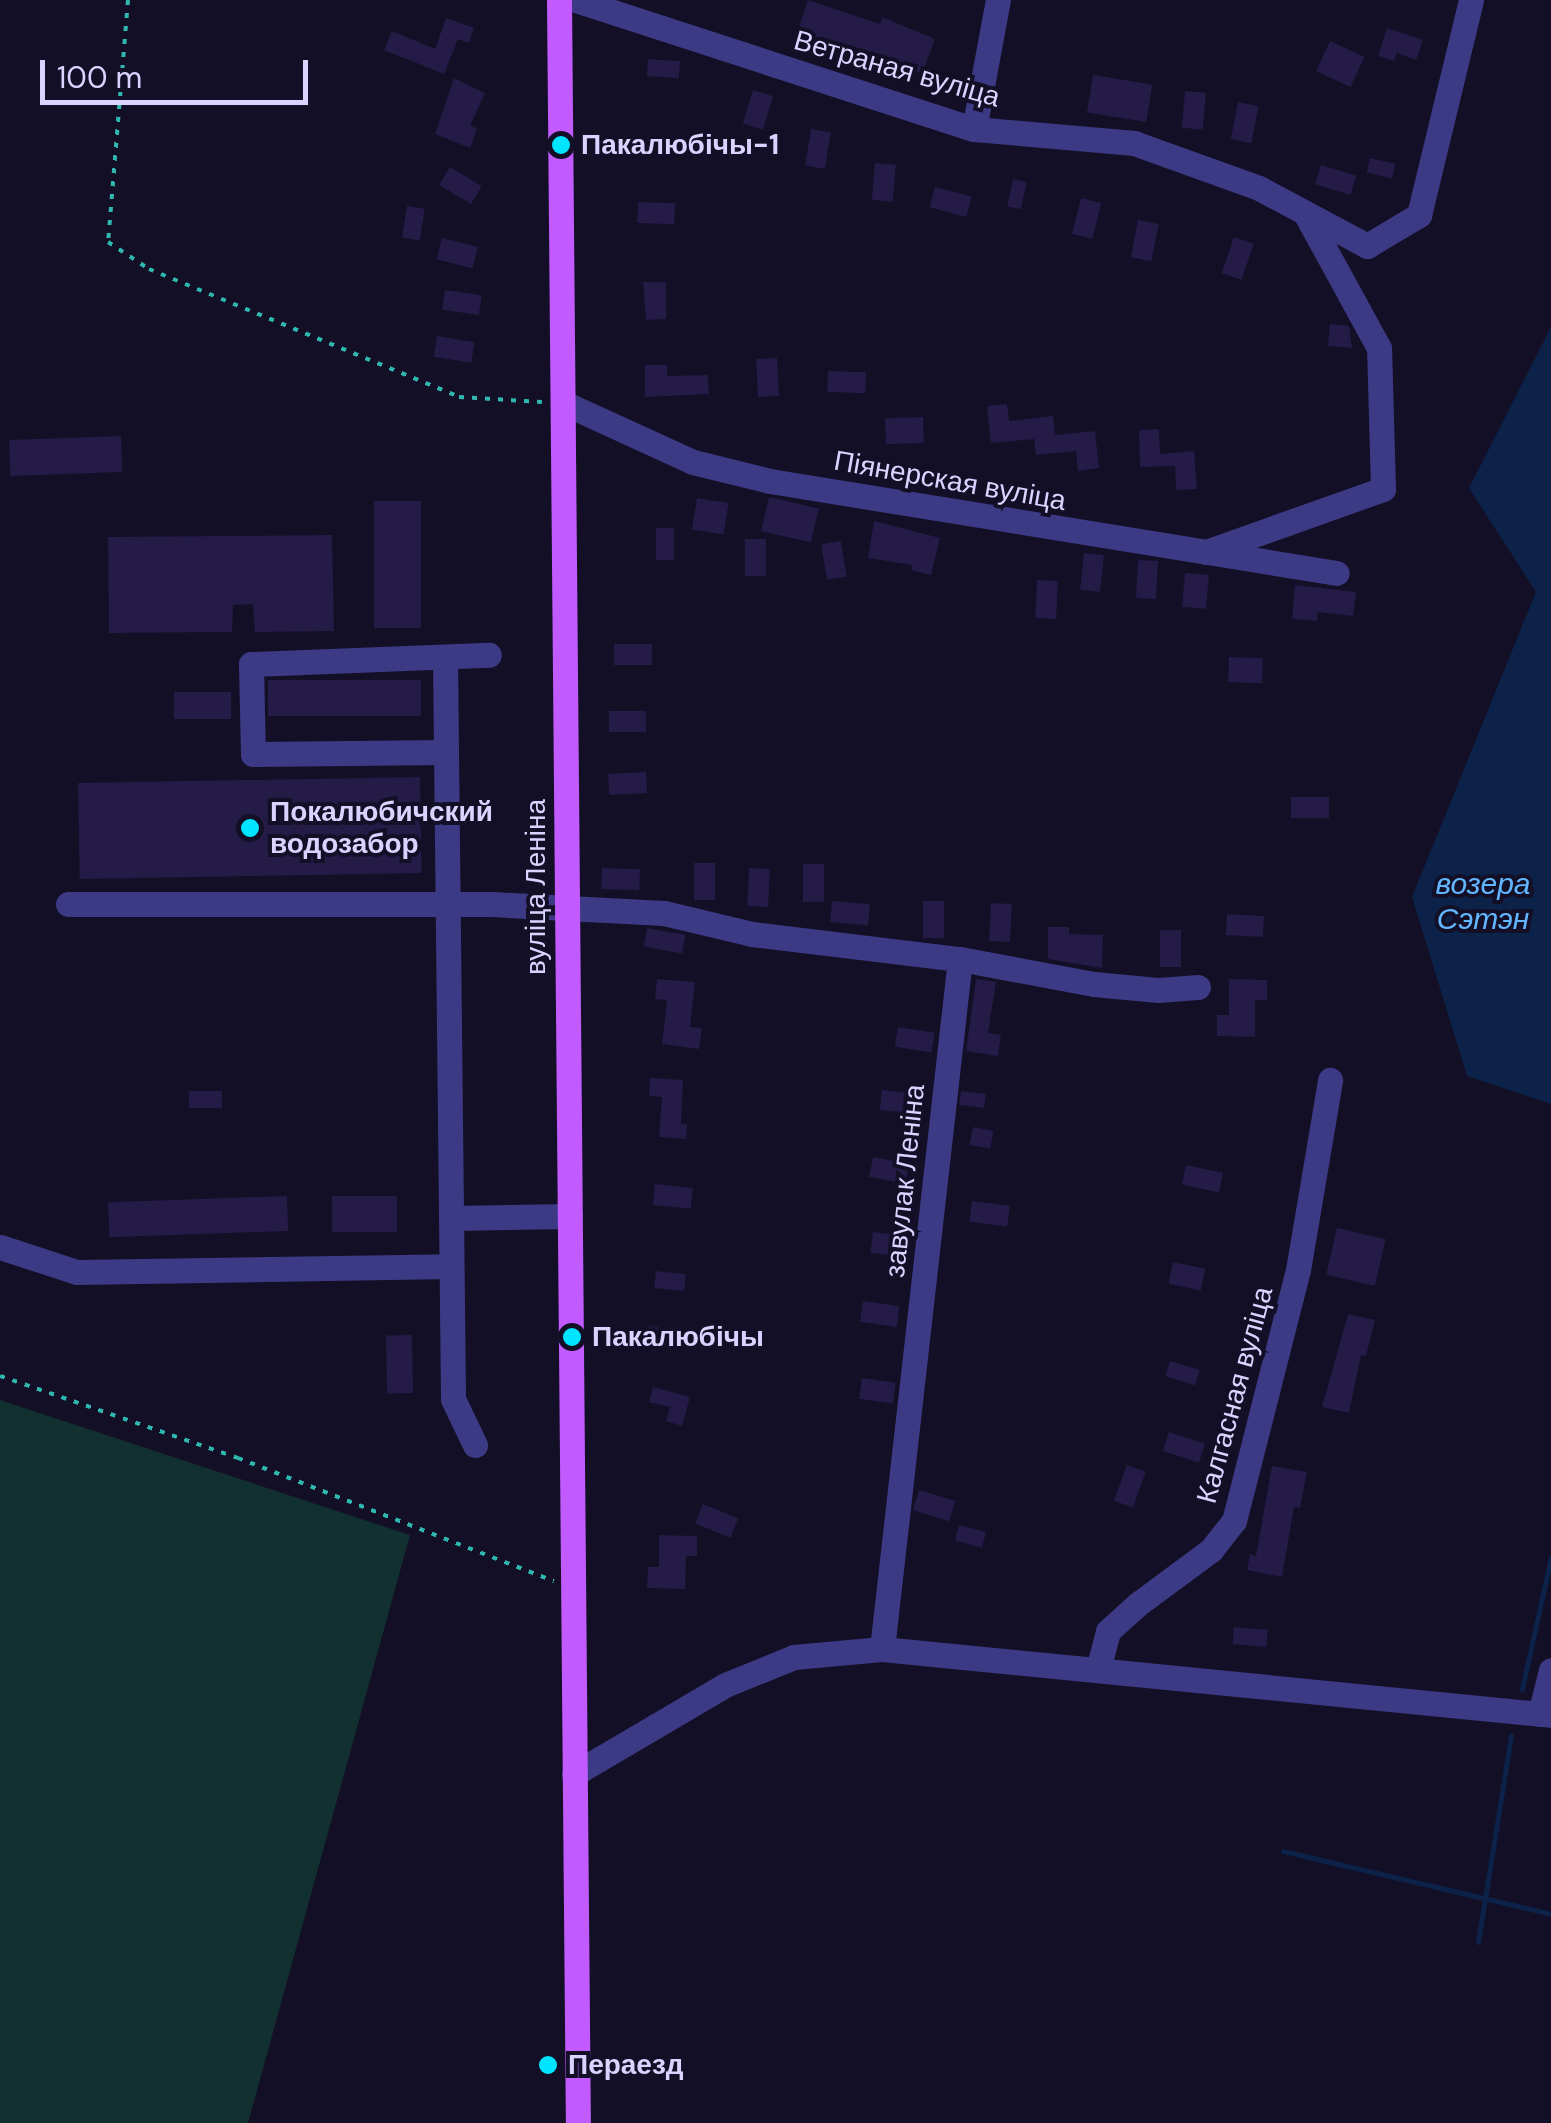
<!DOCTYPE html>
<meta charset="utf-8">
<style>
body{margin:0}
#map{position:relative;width:1551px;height:2123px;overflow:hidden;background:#130f26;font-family:"DM Sans",sans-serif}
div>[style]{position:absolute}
.green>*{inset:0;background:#12302f}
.water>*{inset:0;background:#0c2248}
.stream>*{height:5px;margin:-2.5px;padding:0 2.5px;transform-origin:2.5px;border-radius:2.5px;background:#0c2248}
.building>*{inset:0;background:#241b47;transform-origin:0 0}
.path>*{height:4px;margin-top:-2px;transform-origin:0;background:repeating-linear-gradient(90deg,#2fb8b0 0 5px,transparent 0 13px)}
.minor>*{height:25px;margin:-12.5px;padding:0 12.5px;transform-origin:12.5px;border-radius:12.5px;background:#3d3a85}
.major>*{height:25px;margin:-12.5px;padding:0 12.5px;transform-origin:12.5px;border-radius:12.5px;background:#c25bff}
.dots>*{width:28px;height:28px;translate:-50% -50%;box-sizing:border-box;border:5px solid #130f26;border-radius:50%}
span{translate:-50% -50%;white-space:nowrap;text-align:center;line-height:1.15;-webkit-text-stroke:8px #130f26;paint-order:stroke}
.street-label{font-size:28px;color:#d9d4ff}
.poi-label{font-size:28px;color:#d9d4ff;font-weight:700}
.left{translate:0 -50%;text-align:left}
.water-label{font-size:30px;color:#62b6ff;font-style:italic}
.scale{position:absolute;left:40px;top:60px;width:268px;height:45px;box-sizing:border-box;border:5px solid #d9d4ff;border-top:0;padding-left:12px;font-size:30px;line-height:35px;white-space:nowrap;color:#d9d4ff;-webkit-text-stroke:8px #130f26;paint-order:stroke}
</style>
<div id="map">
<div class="green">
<div style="clip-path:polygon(0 1400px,410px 1535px,248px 2123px,0 2123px)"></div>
</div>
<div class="water">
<div style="clip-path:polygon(1551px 327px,1551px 1104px,1467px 1076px,1412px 897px,1536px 592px,1469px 488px)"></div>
</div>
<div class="stream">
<div style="left:1522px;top:1689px;width:135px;rotate:-77.6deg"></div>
<div style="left:1283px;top:1851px;width:275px;rotate:13.2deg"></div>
<div style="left:1478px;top:1942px;width:209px;rotate:-80.9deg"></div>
</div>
<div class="building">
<div style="clip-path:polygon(808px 0,880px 24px,882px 17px,935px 39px,922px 74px,852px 46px,849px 53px,796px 36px)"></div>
<div style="clip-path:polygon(446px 18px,474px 28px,469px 43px,458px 39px,444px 74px,384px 50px,392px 31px,435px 49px)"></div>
<div style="clip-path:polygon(1387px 28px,1423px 40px,1416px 60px,1397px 53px,1394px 61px,1378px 56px)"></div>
<div style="left:1330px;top:41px;width:38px;height:33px;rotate:25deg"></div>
<div style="left:648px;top:59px;width:32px;height:17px;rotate:4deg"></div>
<div style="left:1093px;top:75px;width:60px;height:38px;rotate:9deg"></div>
<div style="clip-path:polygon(454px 78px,485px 93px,470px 126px,477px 128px,470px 148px,435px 134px)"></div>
<div style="left:753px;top:90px;width:21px;height:35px;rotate:17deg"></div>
<div style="left:1185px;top:91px;width:21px;height:37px;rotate:5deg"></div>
<div style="left:1238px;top:102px;width:21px;height:38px;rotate:11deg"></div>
<div style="left:811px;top:129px;width:20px;height:37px;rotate:9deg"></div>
<div style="left:1370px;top:158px;width:26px;height:15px;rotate:13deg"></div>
<div style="left:875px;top:163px;width:21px;height:37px;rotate:5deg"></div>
<div style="left:1321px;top:165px;width:37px;height:20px;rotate:17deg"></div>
<div style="left:450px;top:167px;width:37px;height:21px;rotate:31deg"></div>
<div style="left:1013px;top:179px;width:14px;height:28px;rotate:12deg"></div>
<div style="left:935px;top:187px;width:38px;height:21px;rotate:15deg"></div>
<div style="left:1081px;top:198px;width:21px;height:37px;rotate:14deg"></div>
<div style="left:638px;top:202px;width:37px;height:21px;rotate:2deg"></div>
<div style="left:407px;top:206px;width:18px;height:32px;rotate:9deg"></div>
<div style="left:1138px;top:220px;width:21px;height:38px;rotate:11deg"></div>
<div style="left:1234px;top:237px;width:21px;height:38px;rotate:19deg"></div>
<div style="left:442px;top:238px;width:37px;height:22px;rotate:14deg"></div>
<div style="clip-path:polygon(643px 282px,666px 282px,666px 319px,646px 320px)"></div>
<div style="left:445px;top:290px;width:37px;height:20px;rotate:8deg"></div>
<div style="clip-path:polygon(1330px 324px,1349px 326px,1352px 348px,1328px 346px)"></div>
<div style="left:437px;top:336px;width:38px;height:21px;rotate:9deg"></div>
<div style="left:777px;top:358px;width:38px;height:21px;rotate:87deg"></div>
<div style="clip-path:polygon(645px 365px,667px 365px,667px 376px,708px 375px,709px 394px,645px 397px)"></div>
<div style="left:828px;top:371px;width:38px;height:21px;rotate:2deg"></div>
<div style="clip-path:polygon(1007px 404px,1009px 421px,1053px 416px,1055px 435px,1095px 431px,1099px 468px,1078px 471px,1076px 451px,1036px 455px,1034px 439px,991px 443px,987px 406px)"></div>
<div style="left:923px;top:417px;width:26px;height:38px;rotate:88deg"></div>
<div style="clip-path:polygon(1159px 429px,1160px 454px,1194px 451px,1197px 489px,1176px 490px,1175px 466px,1140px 467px,1139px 430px)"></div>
<div style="left:121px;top:436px;width:36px;height:112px;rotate:88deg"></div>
<div style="left:769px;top:497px;width:51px;height:35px;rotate:13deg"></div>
<div style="left:697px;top:498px;width:32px;height:32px;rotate:9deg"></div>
<div style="left:374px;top:501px;width:47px;height:127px"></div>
<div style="clip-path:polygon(874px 521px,940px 538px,931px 575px,911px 570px,912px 565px,868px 558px)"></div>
<div style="left:656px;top:528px;width:18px;height:32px"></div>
<div style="clip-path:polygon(332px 535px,334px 631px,255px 632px,253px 604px,233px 605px,232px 632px,109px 633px,108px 537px)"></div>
<div style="left:745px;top:539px;width:21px;height:37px"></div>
<div style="left:841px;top:541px;width:36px;height:20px;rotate:81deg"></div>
<div style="left:1084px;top:553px;width:20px;height:37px;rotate:6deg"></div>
<div style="left:1138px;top:560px;width:20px;height:38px;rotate:3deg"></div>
<div style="left:1185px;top:573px;width:24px;height:34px;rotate:5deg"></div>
<div style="left:1037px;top:580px;width:21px;height:38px;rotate:3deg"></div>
<div style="clip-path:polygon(1295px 585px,1356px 592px,1353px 616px,1318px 612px,1317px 621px,1292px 619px)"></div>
<div style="left:652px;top:644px;width:21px;height:38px;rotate:90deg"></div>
<div style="left:1229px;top:657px;width:34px;height:25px;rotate:2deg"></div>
<div style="left:421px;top:680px;width:36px;height:153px;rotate:90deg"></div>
<div style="left:174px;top:692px;width:57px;height:27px"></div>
<div style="left:609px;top:711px;width:37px;height:21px"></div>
<div style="left:646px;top:772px;width:21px;height:38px;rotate:87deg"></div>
<div style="left:420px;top:777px;width:96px;height:342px;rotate:89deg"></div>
<div style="left:1329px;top:797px;width:21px;height:38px;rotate:90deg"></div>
<div style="left:694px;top:863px;width:21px;height:37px"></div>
<div style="left:803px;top:864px;width:21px;height:38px"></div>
<div style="left:602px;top:868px;width:38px;height:21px;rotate:2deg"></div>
<div style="left:749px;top:868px;width:21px;height:38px;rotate:3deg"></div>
<div style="left:832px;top:901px;width:38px;height:21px;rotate:5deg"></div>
<div style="left:923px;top:901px;width:21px;height:37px"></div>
<div style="left:991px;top:903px;width:21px;height:38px;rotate:3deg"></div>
<div style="left:1227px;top:914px;width:37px;height:21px;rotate:3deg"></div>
<div style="clip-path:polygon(1048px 927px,1069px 927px,1069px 934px,1103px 935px,1102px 968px,1048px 959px)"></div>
<div style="left:647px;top:928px;width:39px;height:19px;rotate:10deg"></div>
<div style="left:1160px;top:930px;width:21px;height:37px"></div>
<div style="clip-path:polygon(657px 979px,695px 982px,690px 1027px,702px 1028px,699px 1049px,662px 1044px,667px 1000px,655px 999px)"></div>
<div style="clip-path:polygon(976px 979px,996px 982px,988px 1033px,1001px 1035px,998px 1056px,966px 1051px)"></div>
<div style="clip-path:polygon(1229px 979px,1267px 980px,1267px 1000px,1255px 1000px,1255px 1037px,1217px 1036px,1217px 1015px,1229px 1015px)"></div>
<div style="left:898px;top:1027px;width:37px;height:20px;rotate:9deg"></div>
<div style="clip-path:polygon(650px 1078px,683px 1080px,681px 1124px,687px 1124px,686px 1139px,659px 1137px,662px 1097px,649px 1096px)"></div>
<div style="left:882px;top:1090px;width:38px;height:20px;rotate:6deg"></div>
<div style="left:189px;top:1091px;width:33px;height:17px"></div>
<div style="left:961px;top:1091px;width:25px;height:14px;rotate:7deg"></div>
<div style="left:973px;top:1127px;width:21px;height:18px;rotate:11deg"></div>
<div style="left:873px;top:1157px;width:37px;height:20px;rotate:11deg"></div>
<div style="left:1186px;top:1165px;width:38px;height:20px;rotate:12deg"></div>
<div style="left:655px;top:1184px;width:38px;height:21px;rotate:6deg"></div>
<div style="left:287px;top:1196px;width:35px;height:179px;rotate:88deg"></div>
<div style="left:397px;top:1196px;width:36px;height:65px;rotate:90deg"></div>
<div style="left:972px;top:1201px;width:38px;height:21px;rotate:7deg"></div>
<div style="left:1337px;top:1228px;width:50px;height:48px;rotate:13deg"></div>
<div style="left:873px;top:1232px;width:38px;height:21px;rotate:7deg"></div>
<div style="left:1173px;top:1262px;width:33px;height:22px;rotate:12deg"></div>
<div style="left:656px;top:1271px;width:30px;height:17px;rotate:6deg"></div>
<div style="left:863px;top:1301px;width:37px;height:21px;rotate:8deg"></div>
<div style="clip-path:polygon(1348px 1314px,1375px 1320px,1366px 1356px,1361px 1355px,1349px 1413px,1322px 1407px)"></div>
<div style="left:647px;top:1326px;width:37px;height:20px;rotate:5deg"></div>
<div style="left:412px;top:1335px;width:58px;height:26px;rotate:89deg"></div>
<div style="left:1170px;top:1361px;width:31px;height:16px;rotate:17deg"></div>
<div style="left:862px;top:1378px;width:34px;height:21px;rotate:8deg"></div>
<div style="clip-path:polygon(653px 1387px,690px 1397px,682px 1426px,666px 1421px,670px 1407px,649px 1402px)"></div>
<div style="left:1169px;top:1432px;width:38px;height:20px;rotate:18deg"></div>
<div style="left:1127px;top:1465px;width:20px;height:38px;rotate:20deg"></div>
<div style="clip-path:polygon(1272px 1466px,1307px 1472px,1300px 1508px,1294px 1507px,1282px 1577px,1247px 1570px,1250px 1554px,1256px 1556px)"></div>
<div style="left:919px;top:1490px;width:38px;height:21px;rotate:17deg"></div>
<div style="left:703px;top:1504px;width:38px;height:21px;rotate:22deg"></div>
<div style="left:959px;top:1525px;width:28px;height:16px;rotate:15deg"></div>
<div style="clip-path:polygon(659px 1535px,697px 1536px,697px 1556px,686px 1556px,685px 1589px,647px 1588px,648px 1567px,659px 1567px)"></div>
<div style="left:1234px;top:1627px;width:34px;height:17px;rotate:5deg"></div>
</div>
<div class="path">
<div style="left:128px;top:0;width:243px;rotate:94.7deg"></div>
<div style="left:108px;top:242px;width:49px;rotate:33.4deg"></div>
<div style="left:149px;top:269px;width:335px;rotate:22.4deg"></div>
<div style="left:459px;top:397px;width:83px;rotate:3.4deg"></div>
<div style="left:0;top:1376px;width:252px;rotate:19deg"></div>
<div style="left:238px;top:1458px;width:339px;rotate:21.3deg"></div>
</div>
<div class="minor">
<div style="left:576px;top:0;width:418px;rotate:18deg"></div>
<div style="left:974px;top:129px;width:161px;rotate:5deg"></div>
<div style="left:1134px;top:143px;width:133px;rotate:19.8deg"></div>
<div style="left:1259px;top:188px;width:123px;rotate:28.2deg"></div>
<div style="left:1367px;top:246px;width:61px;rotate:-30.8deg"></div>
<div style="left:1419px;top:215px;width:221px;rotate:-76.4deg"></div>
<div style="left:974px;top:129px;width:131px;rotate:-79.5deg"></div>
<div style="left:564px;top:403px;width:142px;rotate:24.6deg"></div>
<div style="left:693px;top:462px;width:79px;rotate:13.9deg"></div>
<div style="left:770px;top:481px;width:574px;rotate:9.22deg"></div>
<div style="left:1206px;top:552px;width:188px;rotate:-19.6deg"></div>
<div style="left:1383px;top:489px;width:141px;rotate:-91.6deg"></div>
<div style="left:1379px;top:348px;width:154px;rotate:-118.7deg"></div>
<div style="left:445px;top:658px;width:741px;rotate:89.38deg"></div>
<div style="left:453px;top:1399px;width:51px;rotate:64.4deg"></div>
<div style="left:446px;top:752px;width:193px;rotate:179.4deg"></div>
<div style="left:253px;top:754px;width:90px;rotate:-91.3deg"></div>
<div style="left:251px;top:664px;width:238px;rotate:-2.2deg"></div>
<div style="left:68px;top:904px;width:423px"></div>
<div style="left:491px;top:904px;width:173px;rotate:3deg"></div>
<div style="left:664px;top:913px;width:90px;rotate:13.4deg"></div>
<div style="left:752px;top:934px;width:209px;rotate:6.9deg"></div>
<div style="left:960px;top:959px;width:136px;rotate:10.6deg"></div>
<div style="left:1094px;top:984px;width:64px;rotate:5.4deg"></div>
<div style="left:1158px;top:990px;width:40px;rotate:-4.3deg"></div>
<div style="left:451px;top:1218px;width:119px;rotate:-1deg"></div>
<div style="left:0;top:1247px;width:81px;rotate:18deg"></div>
<div style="left:77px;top:1272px;width:374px;rotate:-0.9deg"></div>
<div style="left:882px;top:1649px;width:694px;rotate:-83.55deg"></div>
<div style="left:1098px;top:1669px;width:39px;rotate:-75deg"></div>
<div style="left:1108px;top:1631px;width:40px;rotate:-42deg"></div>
<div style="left:1138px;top:1604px;width:91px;rotate:-36.5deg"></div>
<div style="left:1211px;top:1550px;width:37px;rotate:-52deg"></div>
<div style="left:1234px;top:1521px;width:259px;rotate:-75.7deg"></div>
<div style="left:1298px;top:1270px;width:193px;rotate:-80.4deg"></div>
<div style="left:1540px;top:1714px;width:45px;rotate:-76deg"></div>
<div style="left:574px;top:1774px;width:175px;rotate:-30.5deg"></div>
<div style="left:725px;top:1685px;width:74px;rotate:-22.1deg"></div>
<div style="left:794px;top:1657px;width:88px;rotate:-5.2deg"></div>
<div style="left:882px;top:1649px;width:672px;rotate:5.63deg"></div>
</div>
<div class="major">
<div style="left:559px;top:0;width:2123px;rotate:89.49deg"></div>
</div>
<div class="dots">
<div style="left:561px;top:145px;background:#00e5ff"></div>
<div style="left:250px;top:828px;background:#00e5ff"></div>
<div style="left:572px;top:1337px;background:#00e5ff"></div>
<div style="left:548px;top:2065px;background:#00e5ff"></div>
</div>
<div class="street-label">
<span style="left:897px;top:69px;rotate:16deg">Ветраная вуліца</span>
<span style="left:950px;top:481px;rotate:10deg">Піянерская вуліца</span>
<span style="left:536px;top:887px;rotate:-90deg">вуліца Леніна</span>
<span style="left:905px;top:1181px;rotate:-84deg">завулак Леніна</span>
<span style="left:1235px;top:1395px;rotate:-75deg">Калгасная вуліца</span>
</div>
<div class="poi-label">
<span class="left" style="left:581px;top:145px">Пакалюбічы-1</span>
<span class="left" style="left:270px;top:828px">Покалюбичский<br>водозабор</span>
<span class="left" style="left:592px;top:1337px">Пакалюбічы</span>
<span class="left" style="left:568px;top:2065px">Пераезд</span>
</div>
<div class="water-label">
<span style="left:1483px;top:901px">возера<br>Сэтэн</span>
</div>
<div class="scale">100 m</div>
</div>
